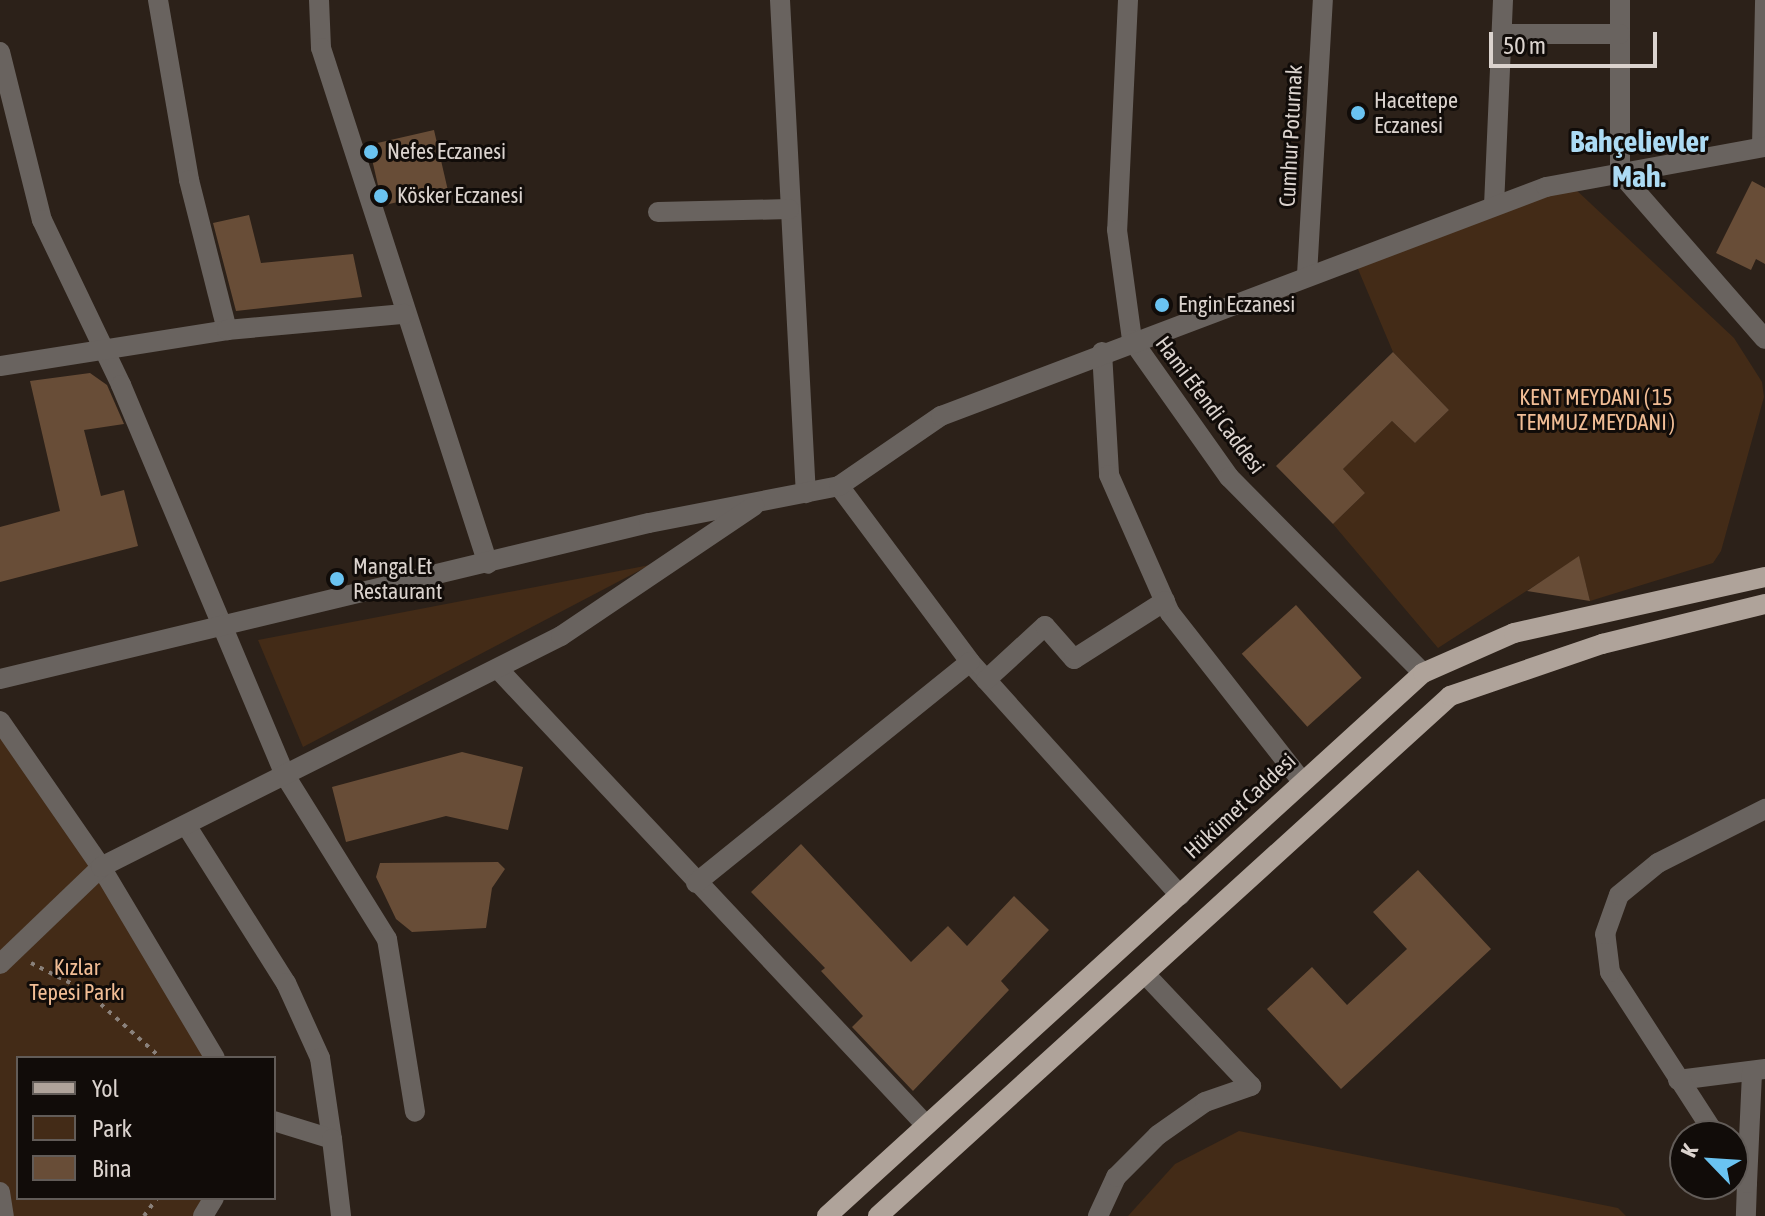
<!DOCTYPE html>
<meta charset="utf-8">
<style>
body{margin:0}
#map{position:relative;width:1765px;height:1216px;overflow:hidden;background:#2c2119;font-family:"Asap Condensed",sans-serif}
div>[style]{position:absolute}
.green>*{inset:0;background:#432b17}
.building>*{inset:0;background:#684d37;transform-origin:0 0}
.path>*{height:4px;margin-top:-2px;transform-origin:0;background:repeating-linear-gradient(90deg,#8a817b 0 4px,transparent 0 10px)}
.minor>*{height:20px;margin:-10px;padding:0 10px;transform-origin:10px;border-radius:10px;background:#69635f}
.major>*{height:20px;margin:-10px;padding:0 10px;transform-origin:10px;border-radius:10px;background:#afa39a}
.dots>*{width:22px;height:22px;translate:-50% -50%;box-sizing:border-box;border:4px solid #110c09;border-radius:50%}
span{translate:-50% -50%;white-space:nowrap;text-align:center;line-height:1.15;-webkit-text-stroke:6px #110c09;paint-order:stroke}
.poi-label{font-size:22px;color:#dbd3ce}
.left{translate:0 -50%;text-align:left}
.street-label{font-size:22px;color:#dbd3ce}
.park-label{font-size:22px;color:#f1bd95}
.district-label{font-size:30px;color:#acdbf4;font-weight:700}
.legend{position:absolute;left:16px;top:1056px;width:260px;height:144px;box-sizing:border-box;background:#110c09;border:2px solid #625c58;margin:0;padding:10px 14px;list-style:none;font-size:24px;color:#dbd3ce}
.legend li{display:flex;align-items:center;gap:16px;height:40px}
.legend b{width:40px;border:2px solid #625c58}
.north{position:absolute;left:1669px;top:1120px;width:80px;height:80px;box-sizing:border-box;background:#110c09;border:2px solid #625c58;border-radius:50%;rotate:295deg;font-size:22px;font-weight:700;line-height:32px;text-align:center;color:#dbd3ce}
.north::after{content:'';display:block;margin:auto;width:28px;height:36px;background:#6ac3f1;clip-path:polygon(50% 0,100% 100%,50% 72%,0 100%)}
.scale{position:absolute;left:1489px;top:32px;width:168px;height:36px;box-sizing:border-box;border:4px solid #dbd3ce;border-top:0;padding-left:10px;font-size:24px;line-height:28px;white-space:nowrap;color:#dbd3ce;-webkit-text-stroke:6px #110c09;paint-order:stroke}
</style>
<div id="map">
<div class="green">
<div style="clip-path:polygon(1573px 187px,1734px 338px,1762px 382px,1764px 397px,1721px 551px,1713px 563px,1590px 601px,1579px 557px,1438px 648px,1333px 524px,1365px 493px,1343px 469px,1392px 421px,1415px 443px,1449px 410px,1393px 352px,1355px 262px)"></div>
<div style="clip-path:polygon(650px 565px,303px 747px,258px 640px)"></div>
<div style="clip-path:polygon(0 721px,215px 1058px,18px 1058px,18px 1198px,214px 1198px,203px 1216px,0 1216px)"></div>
<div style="clip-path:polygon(1239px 1131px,1618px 1208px,1626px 1216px,1128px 1216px,1175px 1164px)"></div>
</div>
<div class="building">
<div style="left:434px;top:130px;width:62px;height:67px;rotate:77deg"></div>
<div style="clip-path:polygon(1752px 181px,1765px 188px,1765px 264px,1756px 259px,1751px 270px,1716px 253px)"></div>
<div style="clip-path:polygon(249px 215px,261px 263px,353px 254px,362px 297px,236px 311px,213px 223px)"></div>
<div style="clip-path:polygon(1393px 352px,1449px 410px,1415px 443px,1392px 421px,1343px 469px,1365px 493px,1333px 524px,1276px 466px)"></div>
<div style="clip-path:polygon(90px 373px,107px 385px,124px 424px,84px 430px,101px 496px,124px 490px,138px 546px,0 582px,0 527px,60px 511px,30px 381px)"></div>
<div style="clip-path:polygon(1579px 556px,1590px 601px,1527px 591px)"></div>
<div style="left:1296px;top:605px;width:98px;height:73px;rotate:48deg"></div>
<div style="clip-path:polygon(462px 752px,523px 767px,508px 830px,446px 816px,346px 842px,332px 787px)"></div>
<div style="clip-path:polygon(801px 844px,911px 962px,948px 926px,967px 946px,1014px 896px,1049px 930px,1001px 981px,1009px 990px,913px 1091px,852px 1027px,863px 1016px,821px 971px,825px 968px,751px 892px)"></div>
<div style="clip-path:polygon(498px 862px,505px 869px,492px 888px,486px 928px,412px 932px,396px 919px,376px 877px,380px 863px)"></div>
<div style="clip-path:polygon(1418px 870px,1491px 949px,1341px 1089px,1267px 1009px,1312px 967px,1347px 1005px,1407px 949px,1373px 912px)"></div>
</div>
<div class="path">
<div style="left:31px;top:963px;width:62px;rotate:27deg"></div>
<div style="left:86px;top:991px;width:101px;rotate:41.8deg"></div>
<div style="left:144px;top:1216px;width:22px;rotate:-54deg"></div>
</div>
<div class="minor">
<div style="left:158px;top:0;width:183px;rotate:80.2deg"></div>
<div style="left:189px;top:180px;width:155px;rotate:75.8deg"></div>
<div style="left:319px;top:0;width:48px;rotate:87.6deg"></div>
<div style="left:321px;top:48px;width:542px;rotate:72.07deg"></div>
<div style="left:780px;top:0;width:494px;rotate:87deg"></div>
<div style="left:1128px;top:0;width:230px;rotate:92.7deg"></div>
<div style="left:1117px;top:230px;width:111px;rotate:82.2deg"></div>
<div style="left:1132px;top:340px;width:168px;rotate:54.7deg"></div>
<div style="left:1229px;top:477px;width:276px;rotate:45.3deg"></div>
<div style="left:1620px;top:0;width:173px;rotate:90deg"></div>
<div style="left:1620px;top:173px;width:220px;rotate:48.9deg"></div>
<div style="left:1502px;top:34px;width:118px"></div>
<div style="left:0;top:52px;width:173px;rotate:76deg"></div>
<div style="left:42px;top:220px;width:183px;rotate:64.4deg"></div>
<div style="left:121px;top:385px;width:425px;rotate:67.2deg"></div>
<div style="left:286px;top:777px;width:191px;rotate:58.1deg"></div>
<div style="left:387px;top:939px;width:175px;rotate:80.8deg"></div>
<div style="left:1762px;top:147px;width:147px;rotate:-88.8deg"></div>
<div style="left:1494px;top:206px;width:206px;rotate:-87.5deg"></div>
<div style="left:658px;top:212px;width:131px;rotate:-1.3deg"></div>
<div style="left:1307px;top:275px;width:275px;rotate:-86.7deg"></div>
<div style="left:1102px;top:352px;width:123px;rotate:86.7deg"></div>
<div style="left:1109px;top:475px;width:151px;rotate:66.2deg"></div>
<div style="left:1170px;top:613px;width:212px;rotate:51.9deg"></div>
<div style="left:0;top:366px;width:230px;rotate:-9deg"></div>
<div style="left:227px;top:330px;width:178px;rotate:-5.2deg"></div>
<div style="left:839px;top:486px;width:219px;rotate:53.3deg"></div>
<div style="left:970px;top:662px;width:314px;rotate:48deg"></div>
<div style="left:498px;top:669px;width:623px;rotate:46.82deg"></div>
<div style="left:0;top:679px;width:667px;rotate:-13.52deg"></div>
<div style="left:649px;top:523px;width:194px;rotate:-11deg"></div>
<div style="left:839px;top:486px;width:124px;rotate:-34.5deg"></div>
<div style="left:941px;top:416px;width:647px;rotate:-20.73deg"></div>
<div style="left:1546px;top:187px;width:223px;rotate:-10.4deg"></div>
<div style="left:986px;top:680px;width:80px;rotate:-42.5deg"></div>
<div style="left:1045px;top:626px;width:44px;rotate:48.7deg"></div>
<div style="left:1074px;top:659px;width:108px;rotate:-32.5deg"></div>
<div style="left:0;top:721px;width:178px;rotate:55.3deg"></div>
<div style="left:101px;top:867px;width:222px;rotate:59.2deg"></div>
<div style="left:186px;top:825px;width:187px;rotate:57.7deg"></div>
<div style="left:286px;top:983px;width:82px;rotate:65.6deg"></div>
<div style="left:320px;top:1058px;width:82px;rotate:81.6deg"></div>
<div style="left:332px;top:1139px;width:61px;rotate:-162.8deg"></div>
<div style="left:696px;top:883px;width:352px;rotate:-38.9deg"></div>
<div style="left:0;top:964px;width:140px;rotate:-43.8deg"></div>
<div style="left:101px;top:867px;width:515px;rotate:-26.66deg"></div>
<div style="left:561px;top:636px;width:233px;rotate:-34deg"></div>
<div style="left:1678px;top:1080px;width:88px;rotate:-7.2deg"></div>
<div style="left:1716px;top:1136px;width:195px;rotate:-122.9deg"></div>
<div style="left:1610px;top:972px;width:38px;rotate:-97deg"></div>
<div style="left:1605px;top:934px;width:41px;rotate:-70.3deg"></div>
<div style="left:1619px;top:895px;width:50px;rotate:-39.4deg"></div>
<div style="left:1658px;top:863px;width:120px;rotate:-26.8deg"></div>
<div style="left:332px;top:1139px;width:78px;rotate:83.3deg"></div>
<div style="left:1733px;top:1162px;width:25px;rotate:56deg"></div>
<div style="left:1747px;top:1183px;width:33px;rotate:92deg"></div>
<div style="left:1747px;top:1183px;width:112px;rotate:-87.4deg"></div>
<div style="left:0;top:1192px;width:24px;rotate:81deg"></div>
<div style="left:203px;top:1216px;width:21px;rotate:-59deg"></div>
<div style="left:1098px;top:1216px;width:43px;rotate:-65.2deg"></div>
<div style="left:1116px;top:1177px;width:59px;rotate:-45deg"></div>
<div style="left:1158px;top:1135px;width:57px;rotate:-35.1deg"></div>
<div style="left:1205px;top:1102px;width:49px;rotate:-19.2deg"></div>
<div style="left:1251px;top:1086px;width:153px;rotate:-133.4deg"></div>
</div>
<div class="major">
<div style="left:827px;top:1216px;width:806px;rotate:-42.34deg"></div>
<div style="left:1423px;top:673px;width:99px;rotate:-23.7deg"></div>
<div style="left:1514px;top:633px;width:257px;rotate:-12.6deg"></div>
<div style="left:878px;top:1216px;width:773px;rotate:-42.27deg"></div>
<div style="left:1450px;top:696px;width:161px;rotate:-18.9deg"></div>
<div style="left:1602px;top:644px;width:168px;rotate:-13.8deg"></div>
</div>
<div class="dots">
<div style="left:1358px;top:113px;background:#6ac3f1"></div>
<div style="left:371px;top:152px;background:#6ac3f1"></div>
<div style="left:381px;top:196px;background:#6ac3f1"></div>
<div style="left:1162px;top:305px;background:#6ac3f1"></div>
<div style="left:337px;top:579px;background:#6ac3f1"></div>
</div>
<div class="poi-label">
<span class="left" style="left:1374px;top:113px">Hacettepe<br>Eczanesi</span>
<span class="left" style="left:387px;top:152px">Nefes Eczanesi</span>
<span class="left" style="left:397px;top:196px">Kösker Eczanesi</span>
<span class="left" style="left:1178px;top:305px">Engin Eczanesi</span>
<span class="left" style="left:353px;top:579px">Mangal Et<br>Restaurant</span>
</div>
<div class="street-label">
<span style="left:1291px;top:136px;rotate:-87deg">Cumhur Poturnak</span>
<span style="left:1210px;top:405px;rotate:53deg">Hami Efendi Caddesi</span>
<span style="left:1240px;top:806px;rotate:-43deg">Hükümet Caddesi</span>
</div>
<div class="park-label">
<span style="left:1596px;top:410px">KENT MEYDANI ( 15<br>TEMMUZ MEYDANI )</span>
<span style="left:77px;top:980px">Kızlar<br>Tepesi Parkı</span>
</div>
<div class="district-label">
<span style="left:1639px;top:158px">Bahçelievler<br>Mah.</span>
</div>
<ul class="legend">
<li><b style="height:10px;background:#afa39a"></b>Yol</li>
<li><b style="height:22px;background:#432b17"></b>Park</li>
<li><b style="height:22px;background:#684d37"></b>Bina</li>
</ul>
<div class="north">K</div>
<div class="scale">50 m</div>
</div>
